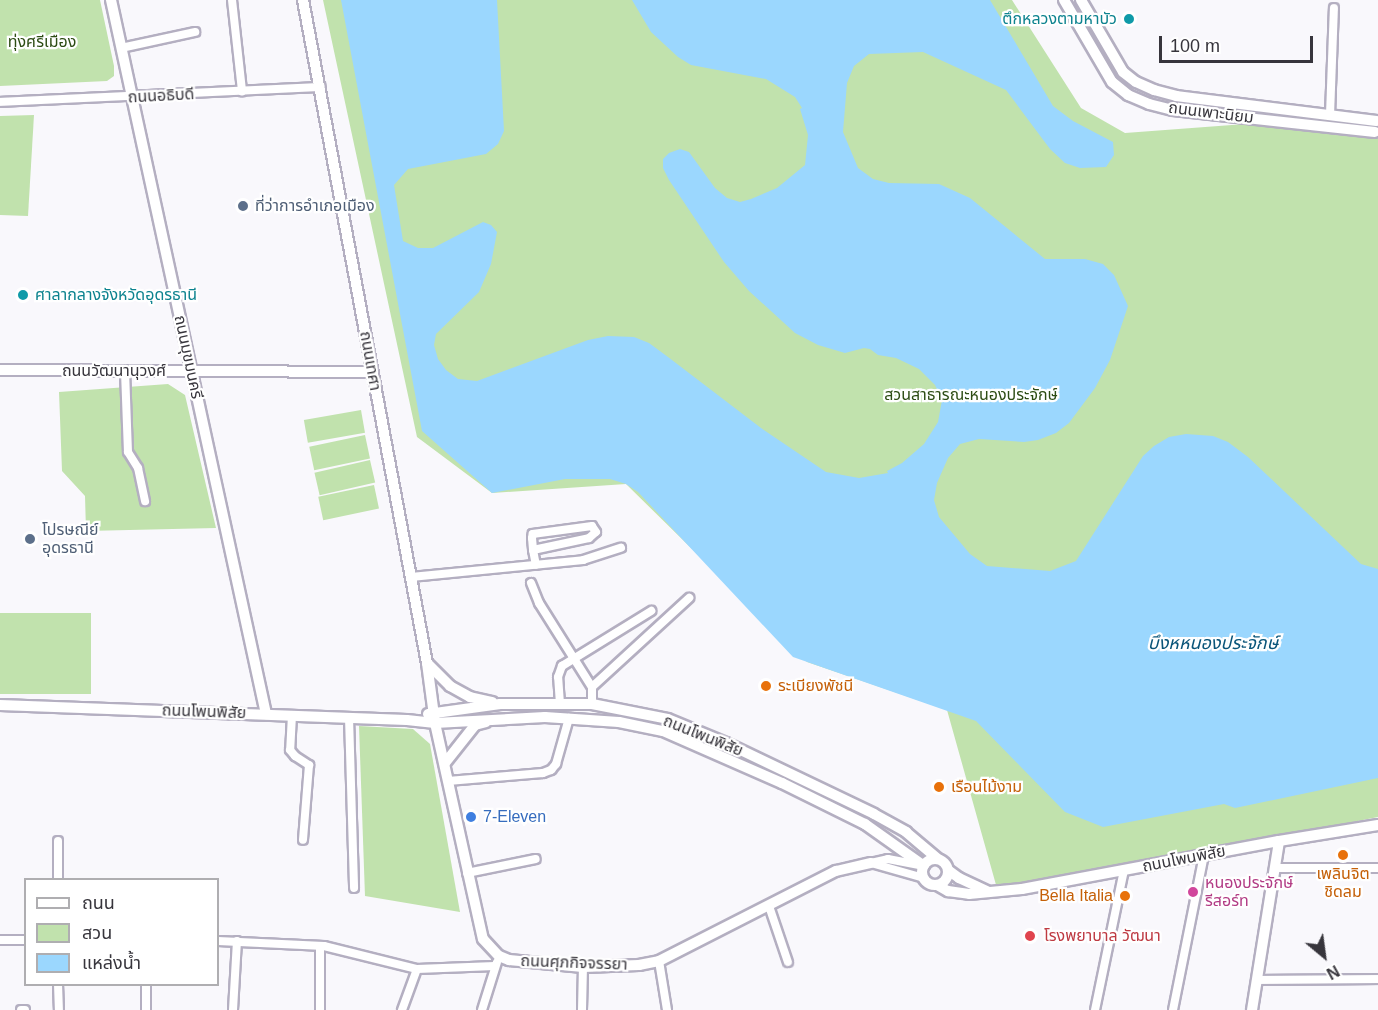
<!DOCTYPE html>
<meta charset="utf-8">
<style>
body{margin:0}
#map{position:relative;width:1378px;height:1010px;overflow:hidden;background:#f9f8fc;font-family:Arial,"Noto Sans Thai",sans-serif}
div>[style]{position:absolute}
.green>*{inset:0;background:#c1e2ad;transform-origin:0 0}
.water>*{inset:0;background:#9bd7fe}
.roads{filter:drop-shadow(2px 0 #b4afc1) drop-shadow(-2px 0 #b4afc1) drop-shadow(0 2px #b4afc1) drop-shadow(0 -2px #b4afc1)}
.minor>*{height:8px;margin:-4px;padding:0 4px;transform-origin:4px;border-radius:4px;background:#fff}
.tertiary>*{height:10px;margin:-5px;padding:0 5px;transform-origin:5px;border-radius:5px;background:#fff}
.tertiary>.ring{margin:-5px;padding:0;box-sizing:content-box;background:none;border:10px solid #fff;border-radius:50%}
.dots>*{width:16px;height:16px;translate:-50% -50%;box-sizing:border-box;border:3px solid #fff;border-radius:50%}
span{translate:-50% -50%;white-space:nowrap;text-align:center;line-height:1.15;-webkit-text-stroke:4.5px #fff;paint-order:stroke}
.culture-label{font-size:16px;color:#0d838f}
.right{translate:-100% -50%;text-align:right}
.left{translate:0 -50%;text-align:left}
.park-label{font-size:16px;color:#2d4c14}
.street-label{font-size:16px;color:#37353c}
.service-label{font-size:16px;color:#4e5e75}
.food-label{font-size:16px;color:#c56008}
.shop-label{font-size:16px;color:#366cbe}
.hotel-label{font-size:16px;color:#b23c85}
.health-label{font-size:16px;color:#be3a42}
.water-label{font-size:18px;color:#0a557a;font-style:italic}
.legend{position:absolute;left:24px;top:878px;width:195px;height:108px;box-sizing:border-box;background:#fff;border:2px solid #afaeb1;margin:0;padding:8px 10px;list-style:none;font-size:18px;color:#37353c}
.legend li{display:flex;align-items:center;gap:12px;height:30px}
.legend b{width:30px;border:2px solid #afaeb1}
.north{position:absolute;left:1294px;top:926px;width:60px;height:60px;-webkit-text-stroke:4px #fff;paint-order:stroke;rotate:151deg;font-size:16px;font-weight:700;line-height:24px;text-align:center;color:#37353c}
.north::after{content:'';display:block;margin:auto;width:21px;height:27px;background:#37353c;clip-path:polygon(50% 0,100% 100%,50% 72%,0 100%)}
.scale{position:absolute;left:1159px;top:36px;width:154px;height:27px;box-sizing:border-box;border:3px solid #37353c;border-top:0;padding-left:8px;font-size:18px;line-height:21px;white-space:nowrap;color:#37353c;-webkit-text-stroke:4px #fff;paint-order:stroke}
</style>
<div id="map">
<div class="green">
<div style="clip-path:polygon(0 0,100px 0,114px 66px,114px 76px,107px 81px,0 86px)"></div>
<div style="clip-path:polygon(323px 0,1012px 0,1081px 108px,1125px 133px,1378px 114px,1378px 817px,998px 892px,947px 710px,807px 662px,626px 484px,492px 493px,417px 437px)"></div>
<div style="clip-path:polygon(34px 115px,28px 216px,0 215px,0 116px)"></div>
<div style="clip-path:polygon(168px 384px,185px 395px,216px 528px,86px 531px,85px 496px,62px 471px,59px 392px)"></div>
<div style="left:361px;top:410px;width:23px;height:58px;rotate:80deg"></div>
<div style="left:365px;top:435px;width:24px;height:57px;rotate:78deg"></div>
<div style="left:370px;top:460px;width:23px;height:57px;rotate:77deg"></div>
<div style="left:374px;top:485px;width:24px;height:57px;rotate:78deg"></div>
<div style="left:91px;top:613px;width:81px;height:91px;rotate:90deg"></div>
<div style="clip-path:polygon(359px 726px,413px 729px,430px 744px,460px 912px,365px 896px)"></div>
</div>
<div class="water">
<div style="clip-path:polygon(341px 0,497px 0,504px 131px,498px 144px,486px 154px,408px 169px,394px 185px,403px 241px,418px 248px,433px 248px,483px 222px,491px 225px,497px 232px,491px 264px,479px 292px,436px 334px,434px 345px,438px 359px,446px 370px,458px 379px,477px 381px,588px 340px,608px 336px,634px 337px,649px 343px,668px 357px,761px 428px,826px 472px,859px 478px,888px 473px,887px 471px,902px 463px,924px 444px,938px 422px,942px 400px,935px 385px,919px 369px,896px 358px,878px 355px,870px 349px,864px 348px,845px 353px,818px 345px,795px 333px,749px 291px,724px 262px,669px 180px,663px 168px,663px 159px,669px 153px,680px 149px,689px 152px,715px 188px,727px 198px,740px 202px,751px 199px,777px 188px,805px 165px,808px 135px,800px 109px,802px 108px,795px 97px,766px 79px,691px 65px,678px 57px,651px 32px,632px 0,990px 0,1053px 106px,1073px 121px,1113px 142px,1114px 155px,1106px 167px,1080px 168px,1065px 163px,1050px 149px,1006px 90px,923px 52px,869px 54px,854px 66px,847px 83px,843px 132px,858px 168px,873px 179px,889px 183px,939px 184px,970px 198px,1045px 259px,1085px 259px,1103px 264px,1114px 275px,1128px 306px,1110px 360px,1095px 388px,1069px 423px,1056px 433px,1038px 440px,1024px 442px,979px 439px,960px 444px,948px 458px,937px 483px,934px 500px,939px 517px,970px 554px,987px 566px,1050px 571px,1076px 561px,1143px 456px,1154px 446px,1169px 437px,1186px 434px,1213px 436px,1228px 442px,1248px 457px,1361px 564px,1378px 569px,1378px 778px,1235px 808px,1224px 804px,1103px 827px,1065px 812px,976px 721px,793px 657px,638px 492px,626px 484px,610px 479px,565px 479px,492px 493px,422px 431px)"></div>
</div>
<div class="roads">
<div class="minor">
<div style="left:232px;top:0;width:92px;rotate:83.7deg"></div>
<div style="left:121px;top:48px;width:76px;rotate:-12.2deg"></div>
<div style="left:0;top:102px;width:321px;rotate:-2.7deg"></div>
<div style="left:1330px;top:115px;width:107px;rotate:-87.9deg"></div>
<div style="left:125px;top:371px;width:81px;rotate:87.9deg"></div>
<div style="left:128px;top:452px;width:19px;rotate:58deg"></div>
<div style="left:138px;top:468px;width:34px;rotate:78deg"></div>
<div style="left:533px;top:550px;width:57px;rotate:-12.1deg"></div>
<div style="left:589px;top:538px;width:9px;rotate:-41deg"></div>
<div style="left:596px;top:532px;width:7px;rotate:-124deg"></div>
<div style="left:592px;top:526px;width:60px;rotate:172.3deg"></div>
<div style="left:533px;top:534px;width:4px;rotate:104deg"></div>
<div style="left:532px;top:538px;width:12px;rotate:85deg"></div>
<div style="left:533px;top:550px;width:15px;rotate:79deg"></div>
<div style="left:411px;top:577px;width:173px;rotate:-5.6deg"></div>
<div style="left:583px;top:560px;width:40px;rotate:-18deg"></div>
<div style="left:531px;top:583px;width:22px;rotate:68deg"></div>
<div style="left:539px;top:603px;width:99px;rotate:57.8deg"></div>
<div style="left:560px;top:704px;width:27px;rotate:-94deg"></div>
<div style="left:558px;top:677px;width:12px;rotate:-70deg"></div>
<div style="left:562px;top:666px;width:105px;rotate:-31.7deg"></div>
<div style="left:592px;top:704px;width:17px;rotate:-90deg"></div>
<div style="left:592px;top:687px;width:132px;rotate:-42.5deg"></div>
<div style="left:292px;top:715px;width:35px;rotate:93deg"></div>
<div style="left:290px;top:750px;width:8px;rotate:50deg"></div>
<div style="left:295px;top:756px;width:17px;rotate:33deg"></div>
<div style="left:309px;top:765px;width:75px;rotate:94.6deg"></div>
<div style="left:349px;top:717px;width:171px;rotate:88.3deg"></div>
<div style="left:448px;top:781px;width:95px;rotate:-4.8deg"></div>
<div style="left:543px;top:773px;width:9px;rotate:-21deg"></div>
<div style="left:551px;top:770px;width:8px;rotate:-50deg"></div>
<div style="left:556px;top:764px;width:48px;rotate:-74.2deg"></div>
<div style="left:871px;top:863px;width:55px;rotate:15.8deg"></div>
<div style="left:871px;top:863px;width:17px;rotate:-13deg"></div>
<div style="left:888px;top:859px;width:33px;rotate:11deg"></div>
<div style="left:1275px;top:868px;width:103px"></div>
<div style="left:467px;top:873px;width:70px;rotate:-11.5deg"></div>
<div style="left:58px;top:880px;width:39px;rotate:-90deg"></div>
<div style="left:769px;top:906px;width:59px;rotate:71.3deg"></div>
<div style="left:0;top:940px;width:26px"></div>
<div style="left:218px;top:941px;width:106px;rotate:2.7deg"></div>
<div style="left:324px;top:946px;width:96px;rotate:13.9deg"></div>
<div style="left:417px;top:969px;width:44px;rotate:110.1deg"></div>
<div style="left:320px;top:946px;width:64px;rotate:90deg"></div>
<div style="left:659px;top:961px;width:50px;rotate:80.7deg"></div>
<div style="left:417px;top:969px;width:78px;rotate:-2.2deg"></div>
<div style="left:1258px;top:980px;width:120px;rotate:-0.5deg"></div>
<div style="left:58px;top:984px;width:26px;rotate:88deg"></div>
<div style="left:146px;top:984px;width:26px;rotate:90deg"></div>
<div style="left:21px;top:1010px;width:4px"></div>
<div style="left:233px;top:1010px;width:69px;rotate:-86.7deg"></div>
<div style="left:482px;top:1010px;width:50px;rotate:-72.6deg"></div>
<div style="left:582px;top:1010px;width:43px;rotate:-88.7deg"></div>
<div style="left:1095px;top:1010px;width:143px;rotate:-78.3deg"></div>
<div style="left:1173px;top:1010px;width:158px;rotate:-78.7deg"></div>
</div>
<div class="tertiary">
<div style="left:111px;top:0;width:731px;rotate:77.75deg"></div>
<div style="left:303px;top:0;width:674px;rotate:79.41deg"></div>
<div style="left:427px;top:663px;width:61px;rotate:82.4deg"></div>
<div style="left:435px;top:723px;width:221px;rotate:77.5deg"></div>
<div style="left:483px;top:939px;width:23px;rotate:47deg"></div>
<div style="left:499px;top:956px;width:11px;rotate:22deg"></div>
<div style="left:509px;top:960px;width:74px;rotate:5.4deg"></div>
<div style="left:583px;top:967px;width:56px;rotate:-2deg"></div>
<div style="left:639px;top:965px;width:20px;rotate:-11deg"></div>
<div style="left:659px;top:961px;width:199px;rotate:-27deg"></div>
<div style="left:836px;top:871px;width:36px;rotate:-13deg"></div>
<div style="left:1064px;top:0;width:95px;rotate:59.7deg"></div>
<div style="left:1112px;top:82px;width:21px;rotate:39deg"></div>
<div style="left:1128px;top:95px;width:23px;rotate:23deg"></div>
<div style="left:1149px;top:104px;width:25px;rotate:14deg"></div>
<div style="left:1173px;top:110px;width:203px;rotate:6.2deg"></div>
<div style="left:1081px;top:0;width:83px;rotate:59.7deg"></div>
<div style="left:1123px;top:72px;width:16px;rotate:38deg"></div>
<div style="left:1136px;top:82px;width:20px;rotate:24deg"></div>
<div style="left:1154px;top:90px;width:23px;rotate:15deg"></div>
<div style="left:1176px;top:96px;width:202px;rotate:7.1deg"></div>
<div style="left:0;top:370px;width:371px;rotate:0.3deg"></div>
<div style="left:427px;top:663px;width:33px;rotate:45deg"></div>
<div style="left:450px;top:686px;width:23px;rotate:29deg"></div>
<div style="left:470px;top:697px;width:23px;rotate:13deg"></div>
<div style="left:0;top:705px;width:407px;rotate:2.1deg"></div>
<div style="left:407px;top:720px;width:28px;rotate:6deg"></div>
<div style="left:435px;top:723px;width:110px;rotate:-3.1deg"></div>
<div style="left:545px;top:717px;width:74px;rotate:3.9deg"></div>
<div style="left:619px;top:722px;width:45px;rotate:11.6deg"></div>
<div style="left:663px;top:731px;width:130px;rotate:23.6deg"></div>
<div style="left:782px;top:783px;width:93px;rotate:26.3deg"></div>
<div style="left:865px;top:824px;width:72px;rotate:35.4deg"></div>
<div style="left:428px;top:714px;width:73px;rotate:-7.9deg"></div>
<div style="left:500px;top:704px;width:92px"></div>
<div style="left:592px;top:704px;width:77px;rotate:11.2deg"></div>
<div style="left:668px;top:719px;width:63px;rotate:22.5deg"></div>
<div style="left:726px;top:743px;width:164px;rotate:25.6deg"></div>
<div style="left:874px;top:814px;width:37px;rotate:29deg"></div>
<div style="left:906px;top:832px;width:42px;rotate:40.2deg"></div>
<div style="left:445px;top:763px;width:48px;rotate:-51.7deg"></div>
<div style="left:475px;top:725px;width:11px;rotate:-15deg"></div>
<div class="ring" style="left:922px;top:859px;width:16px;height:16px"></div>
<div style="left:948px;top:870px;width:14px;rotate:36deg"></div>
<div style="left:959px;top:878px;width:33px;rotate:25deg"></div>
<div style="left:937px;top:885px;width:13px;rotate:29deg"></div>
<div style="left:948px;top:891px;width:21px;rotate:8deg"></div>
<div style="left:969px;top:894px;width:53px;rotate:-5.4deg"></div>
<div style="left:1022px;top:889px;width:261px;rotate:-10.6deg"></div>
<div style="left:1279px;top:841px;width:100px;rotate:-9.2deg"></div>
<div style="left:1252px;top:1010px;width:171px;rotate:-80.9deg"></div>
</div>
</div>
<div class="dots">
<div style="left:1129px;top:19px;background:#0f9aa8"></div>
<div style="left:243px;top:206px;background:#5c6f8a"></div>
<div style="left:23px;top:295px;background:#0f9aa8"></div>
<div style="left:30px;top:539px;background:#5c6f8a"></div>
<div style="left:766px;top:686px;background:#e8710a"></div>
<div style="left:939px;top:787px;background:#e8710a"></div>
<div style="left:471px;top:817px;background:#3f7fe0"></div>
<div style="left:1343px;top:855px;background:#e8710a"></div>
<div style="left:1193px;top:892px;background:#d1479c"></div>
<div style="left:1125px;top:896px;background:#e8710a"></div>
<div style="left:1030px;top:936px;background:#e0444e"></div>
</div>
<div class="culture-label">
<span class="right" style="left:1117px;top:19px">ตึกหลวงตามหาบัว</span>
<span class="left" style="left:35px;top:295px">ศาลากลางจังหวัดอุดรธานี</span>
</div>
<div class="park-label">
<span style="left:42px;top:42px">ทุ่งศรีเมือง</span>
<span style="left:971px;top:395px">สวนสาธารณะหนองประจักษ์</span>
</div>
<div class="street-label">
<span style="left:161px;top:96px;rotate:-3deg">ถนนอธิบดี</span>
<span style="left:1211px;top:113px;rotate:7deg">ถนนเพาะนิยม</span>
<span style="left:188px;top:357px;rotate:78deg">ถนนมุขมนครี</span>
<span style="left:370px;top:361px;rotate:80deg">ถนนเทศา</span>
<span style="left:114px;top:371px">ถนนวัฒนานุวงศ์</span>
<span style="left:204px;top:712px;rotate:2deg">ถนนโพนพิสัย</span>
<span style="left:703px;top:736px;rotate:22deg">ถนนโพนพิสัย</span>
<span style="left:1184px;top:859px;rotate:-11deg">ถนนโพนพิสัย</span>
<span style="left:574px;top:963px;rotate:2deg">ถนนศุภกิจจรรยา</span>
</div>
<div class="service-label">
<span class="left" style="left:255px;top:206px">ที่ว่าการอำเภอเมือง</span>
<span class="left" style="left:42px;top:539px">โปรษณีย์<br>อุดรธานี</span>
</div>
<div class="food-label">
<span class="left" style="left:778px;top:686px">ระเบียงพัชนี</span>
<span class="left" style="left:951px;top:787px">เรือนไม้งาม</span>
<span style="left:1343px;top:883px">เพลินจิต<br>ชิดลม</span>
<span class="right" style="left:1113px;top:896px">Bella Italia</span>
</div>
<div class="shop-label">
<span class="left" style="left:483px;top:817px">7-Eleven</span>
</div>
<div class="hotel-label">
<span class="left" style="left:1205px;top:892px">หนองประจักษ์<br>รีสอร์ท</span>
</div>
<div class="health-label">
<span class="left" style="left:1044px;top:936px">โรงพยาบาล วัฒนา</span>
</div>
<div class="water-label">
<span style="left:1213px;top:643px">บึงหหนองประจักษ์</span>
</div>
<ul class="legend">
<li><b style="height:8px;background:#fff"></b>ถนน</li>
<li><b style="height:16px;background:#c1e2ad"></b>สวน</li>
<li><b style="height:16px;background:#9bd7fe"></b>แหล่งน้ำ</li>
</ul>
<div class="north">N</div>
<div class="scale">100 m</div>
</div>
